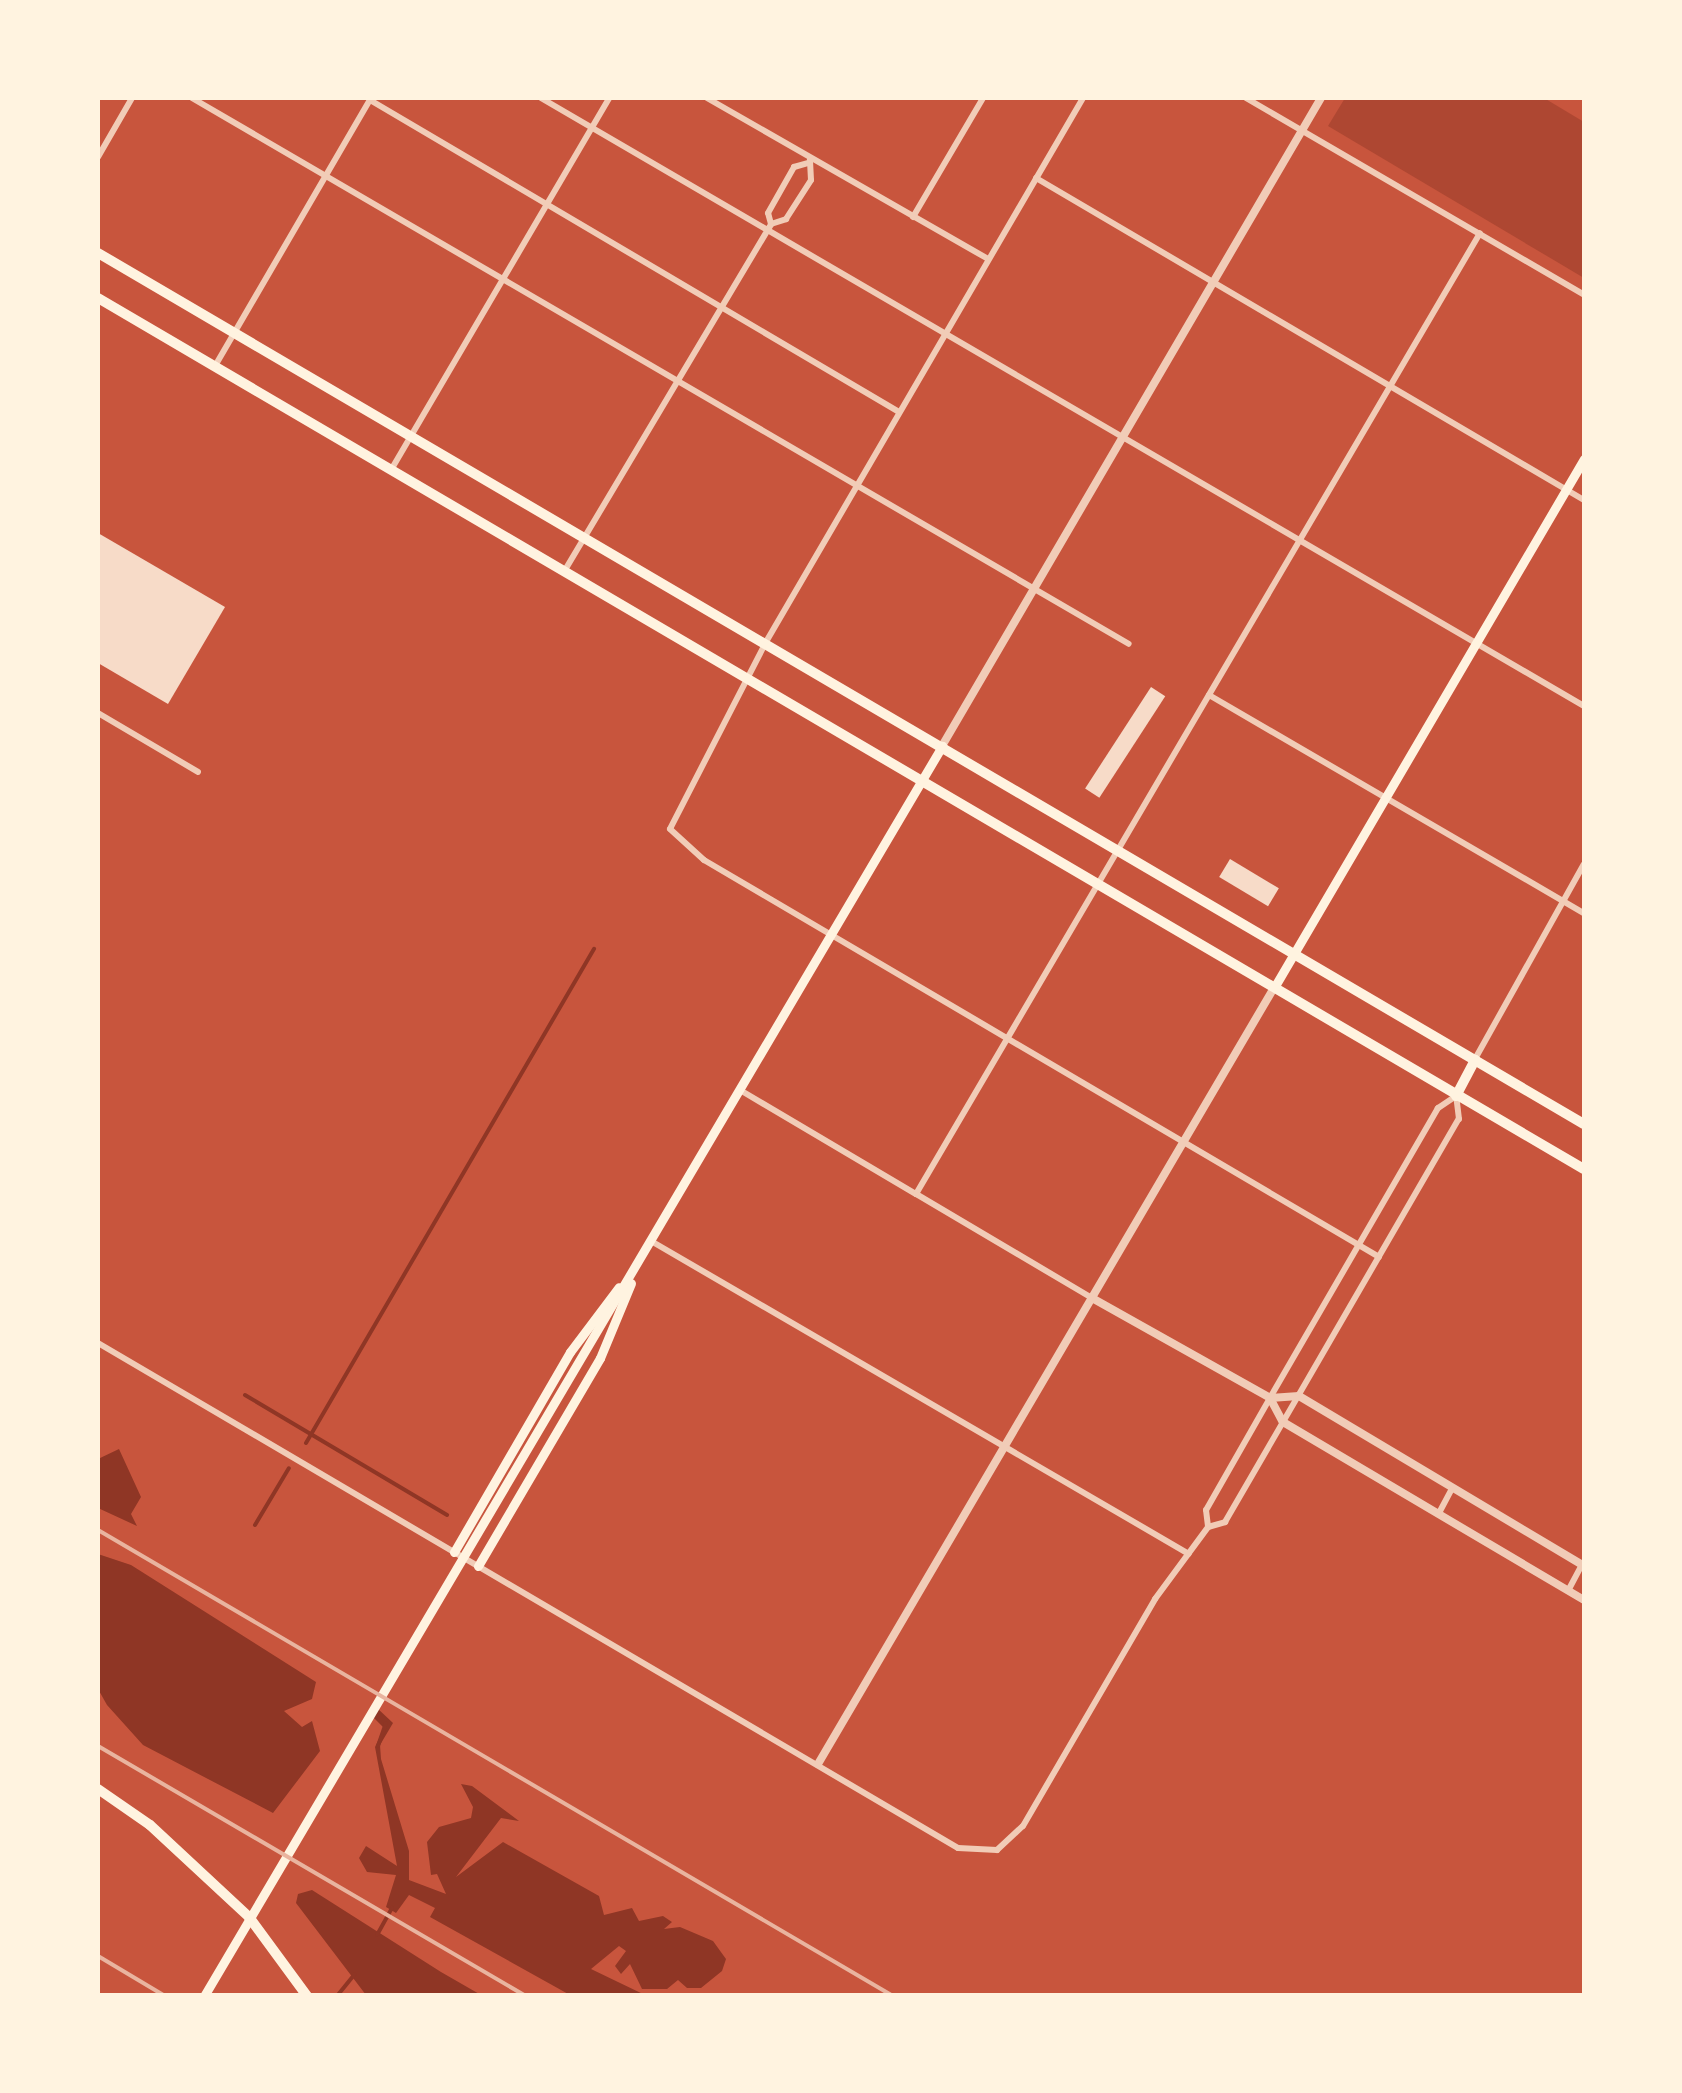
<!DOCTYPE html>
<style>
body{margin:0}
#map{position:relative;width:1682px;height:2093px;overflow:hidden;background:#c8553d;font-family:"Golos Text",sans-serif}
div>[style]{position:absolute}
.green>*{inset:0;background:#ae4732}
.water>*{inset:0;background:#8f3625}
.stream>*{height:4px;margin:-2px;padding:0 2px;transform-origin:2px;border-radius:2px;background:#8f3625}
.building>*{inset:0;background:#f7dbc8;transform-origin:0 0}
.minor>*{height:6px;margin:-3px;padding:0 3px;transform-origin:3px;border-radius:3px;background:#f1ccb7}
.tertiary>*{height:8px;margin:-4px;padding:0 4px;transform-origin:4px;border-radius:4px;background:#f1ccb7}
.secondary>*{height:9px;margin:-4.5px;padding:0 4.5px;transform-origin:4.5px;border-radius:4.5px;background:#fff3e0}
.primary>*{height:10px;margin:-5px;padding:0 5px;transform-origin:5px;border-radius:5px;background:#fff3e0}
.rail>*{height:4px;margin:-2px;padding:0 2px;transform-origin:2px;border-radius:2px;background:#e9b49f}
span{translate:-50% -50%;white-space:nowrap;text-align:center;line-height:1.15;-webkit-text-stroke:9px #fff3e0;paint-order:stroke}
.frame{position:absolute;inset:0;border:100px solid #fff3e0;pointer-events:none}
</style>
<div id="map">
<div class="green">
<div style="clip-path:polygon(1345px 98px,1544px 98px,1584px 122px,1584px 278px,1328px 126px)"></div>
</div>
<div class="water">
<div style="clip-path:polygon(119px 1449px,141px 1497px,131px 1514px,137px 1526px,98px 1508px,98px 1459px)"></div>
<div style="clip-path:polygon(98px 1554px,131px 1565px,316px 1682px,312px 1699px,284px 1711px,302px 1727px,312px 1721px,320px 1751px,273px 1813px,143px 1745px,107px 1705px,98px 1689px)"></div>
<div style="clip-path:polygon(376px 1707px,393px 1723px,380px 1745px,381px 1759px,409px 1851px,409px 1880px,446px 1894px,437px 1874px,431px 1875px,427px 1842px,439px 1827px,471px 1818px,473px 1807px,461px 1784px,472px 1786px,519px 1821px,501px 1818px,456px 1877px,503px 1842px,599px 1896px,604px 1915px,632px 1908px,639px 1921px,663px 1916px,672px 1922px,664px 1929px,680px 1927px,713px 1941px,726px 1959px,722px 1971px,701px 1988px,687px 1988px,678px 1980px,667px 1989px,642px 1989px,630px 1964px,621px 1974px,615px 1966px,626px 1951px,619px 1946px,591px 1969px,645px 1995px,570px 1995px,430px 1917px,435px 1908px,409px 1895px,396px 1913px,386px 1907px,396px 1875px,367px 1872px,359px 1858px,366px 1846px,397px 1866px,375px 1747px,384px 1728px,371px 1715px)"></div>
<div style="clip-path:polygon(312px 1890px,441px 1972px,481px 1995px,366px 1995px,296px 1903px,298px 1894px)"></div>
</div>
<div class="stream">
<div style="left:245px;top:1395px;width:235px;rotate:30.7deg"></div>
<div style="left:306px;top:1443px;width:572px;rotate:-59.76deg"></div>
<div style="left:255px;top:1525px;width:66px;rotate:-59.2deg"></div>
<div style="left:378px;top:1746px;width:24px;rotate:-71deg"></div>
<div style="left:377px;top:1935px;width:31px;rotate:-61deg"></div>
<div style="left:337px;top:1996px;width:28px;rotate:-51deg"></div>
</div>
<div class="building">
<div style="clip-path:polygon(98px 533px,225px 607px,168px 704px,98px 663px)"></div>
<div style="left:1151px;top:687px;width:17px;height:121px;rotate:33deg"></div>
<div style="left:1230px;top:859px;width:57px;height:21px;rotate:31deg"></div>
</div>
<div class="minor">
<div style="left:192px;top:98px;width:1084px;rotate:30.23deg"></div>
<div style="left:541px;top:98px;width:1207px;rotate:30.24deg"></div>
<div style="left:707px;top:98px;width:324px;rotate:29.8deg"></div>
<div style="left:1083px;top:98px;width:630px;rotate:120.23deg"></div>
<div style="left:766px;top:642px;width:210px;rotate:117.2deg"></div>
<div style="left:670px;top:829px;width:46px;rotate:42.4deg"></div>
<div style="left:704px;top:860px;width:783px;rotate:30.46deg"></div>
<div style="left:1246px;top:98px;width:391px;rotate:30.2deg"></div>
<div style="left:370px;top:100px;width:614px;rotate:30.53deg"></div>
<div style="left:98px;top:157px;width:68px;rotate:-60deg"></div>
<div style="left:1036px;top:178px;width:636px;rotate:30.44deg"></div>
<div style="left:913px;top:217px;width:138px;rotate:-59.5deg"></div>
<div style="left:771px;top:224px;width:16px;rotate:-18deg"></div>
<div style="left:786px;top:219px;width:46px;rotate:-57.3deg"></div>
<div style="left:811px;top:180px;width:21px;rotate:-93deg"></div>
<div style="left:215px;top:366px;width:308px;rotate:-59.8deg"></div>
<div style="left:391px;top:470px;width:431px;rotate:-59.6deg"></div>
<div style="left:565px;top:570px;width:403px;rotate:-59.2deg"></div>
<div style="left:771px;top:224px;width:11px;rotate:-105deg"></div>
<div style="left:768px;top:213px;width:53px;rotate:-60.5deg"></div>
<div style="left:794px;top:167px;width:15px;rotate:-16deg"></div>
<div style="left:1209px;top:695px;width:434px;rotate:30.2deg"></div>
<div style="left:98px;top:713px;width:116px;rotate:30.5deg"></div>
<div style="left:1475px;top:1059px;width:223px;rotate:-60.8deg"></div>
<div style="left:740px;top:1090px;width:204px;rotate:30.6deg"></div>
<div style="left:651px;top:1241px;width:622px;rotate:30.19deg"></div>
<div style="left:1092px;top:1298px;width:204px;rotate:-149.4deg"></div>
<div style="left:916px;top:1194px;width:1114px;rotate:-59.59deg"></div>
<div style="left:98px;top:1343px;width:997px;rotate:30.42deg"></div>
<div style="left:958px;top:1848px;width:39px;rotate:3deg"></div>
<div style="left:997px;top:1850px;width:35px;rotate:-43deg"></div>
<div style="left:1023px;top:1826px;width:263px;rotate:-59.8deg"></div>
<div style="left:1155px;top:1599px;width:89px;rotate:-53.6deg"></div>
<div style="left:1208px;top:1527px;width:18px;rotate:-16deg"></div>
<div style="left:1225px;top:1522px;width:466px;rotate:-59.9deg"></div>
<div style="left:1459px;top:1119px;width:23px;rotate:-97deg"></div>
<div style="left:1456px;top:1096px;width:22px;rotate:146deg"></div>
<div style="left:1438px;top:1108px;width:335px;rotate:120.1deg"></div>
<div style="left:1270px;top:1398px;width:129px;rotate:119.7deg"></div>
<div style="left:1206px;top:1510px;width:17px;rotate:83deg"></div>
<div style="left:1439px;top:1513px;width:27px;rotate:-62deg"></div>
<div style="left:1569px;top:1589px;width:27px;rotate:-62deg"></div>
</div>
<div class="tertiary">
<div style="left:942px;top:746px;width:751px;rotate:-59.68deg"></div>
<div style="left:1092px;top:1298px;width:204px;rotate:29.3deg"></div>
<div style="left:1270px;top:1398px;width:27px;rotate:62deg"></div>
<div style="left:1283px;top:1422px;width:350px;rotate:30.6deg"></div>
<div style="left:1270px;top:1398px;width:29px;rotate:-4deg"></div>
<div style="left:1299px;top:1396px;width:332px;rotate:30.8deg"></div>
<div style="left:818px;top:1764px;width:902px;rotate:-59.57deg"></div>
</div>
<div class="secondary">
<div style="left:1275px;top:986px;width:611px;rotate:-59.62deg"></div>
<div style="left:454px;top:1552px;width:231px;rotate:-59.9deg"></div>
<div style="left:570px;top:1352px;width:81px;rotate:-53deg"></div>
<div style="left:478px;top:1566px;width:241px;rotate:-59.6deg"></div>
<div style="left:600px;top:1358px;width:81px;rotate:-67.5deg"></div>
<div style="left:204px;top:1996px;width:1452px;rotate:-59.44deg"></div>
</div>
<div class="primary">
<div style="left:98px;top:253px;width:1722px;rotate:30.38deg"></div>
<div style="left:98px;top:298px;width:1722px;rotate:30.38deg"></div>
<div style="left:1456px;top:1096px;width:41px;rotate:-62.2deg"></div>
<div style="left:98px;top:1789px;width:63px;rotate:34.7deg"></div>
<div style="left:150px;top:1825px;width:135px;rotate:42.9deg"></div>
<div style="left:249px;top:1917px;width:98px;rotate:53.7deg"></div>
</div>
<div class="rail">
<div style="left:98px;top:1530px;width:922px;rotate:30.38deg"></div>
<div style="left:98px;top:1746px;width:496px;rotate:30.3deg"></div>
<div style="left:98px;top:1956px;width:78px;rotate:30.8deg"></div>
</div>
<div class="frame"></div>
</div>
